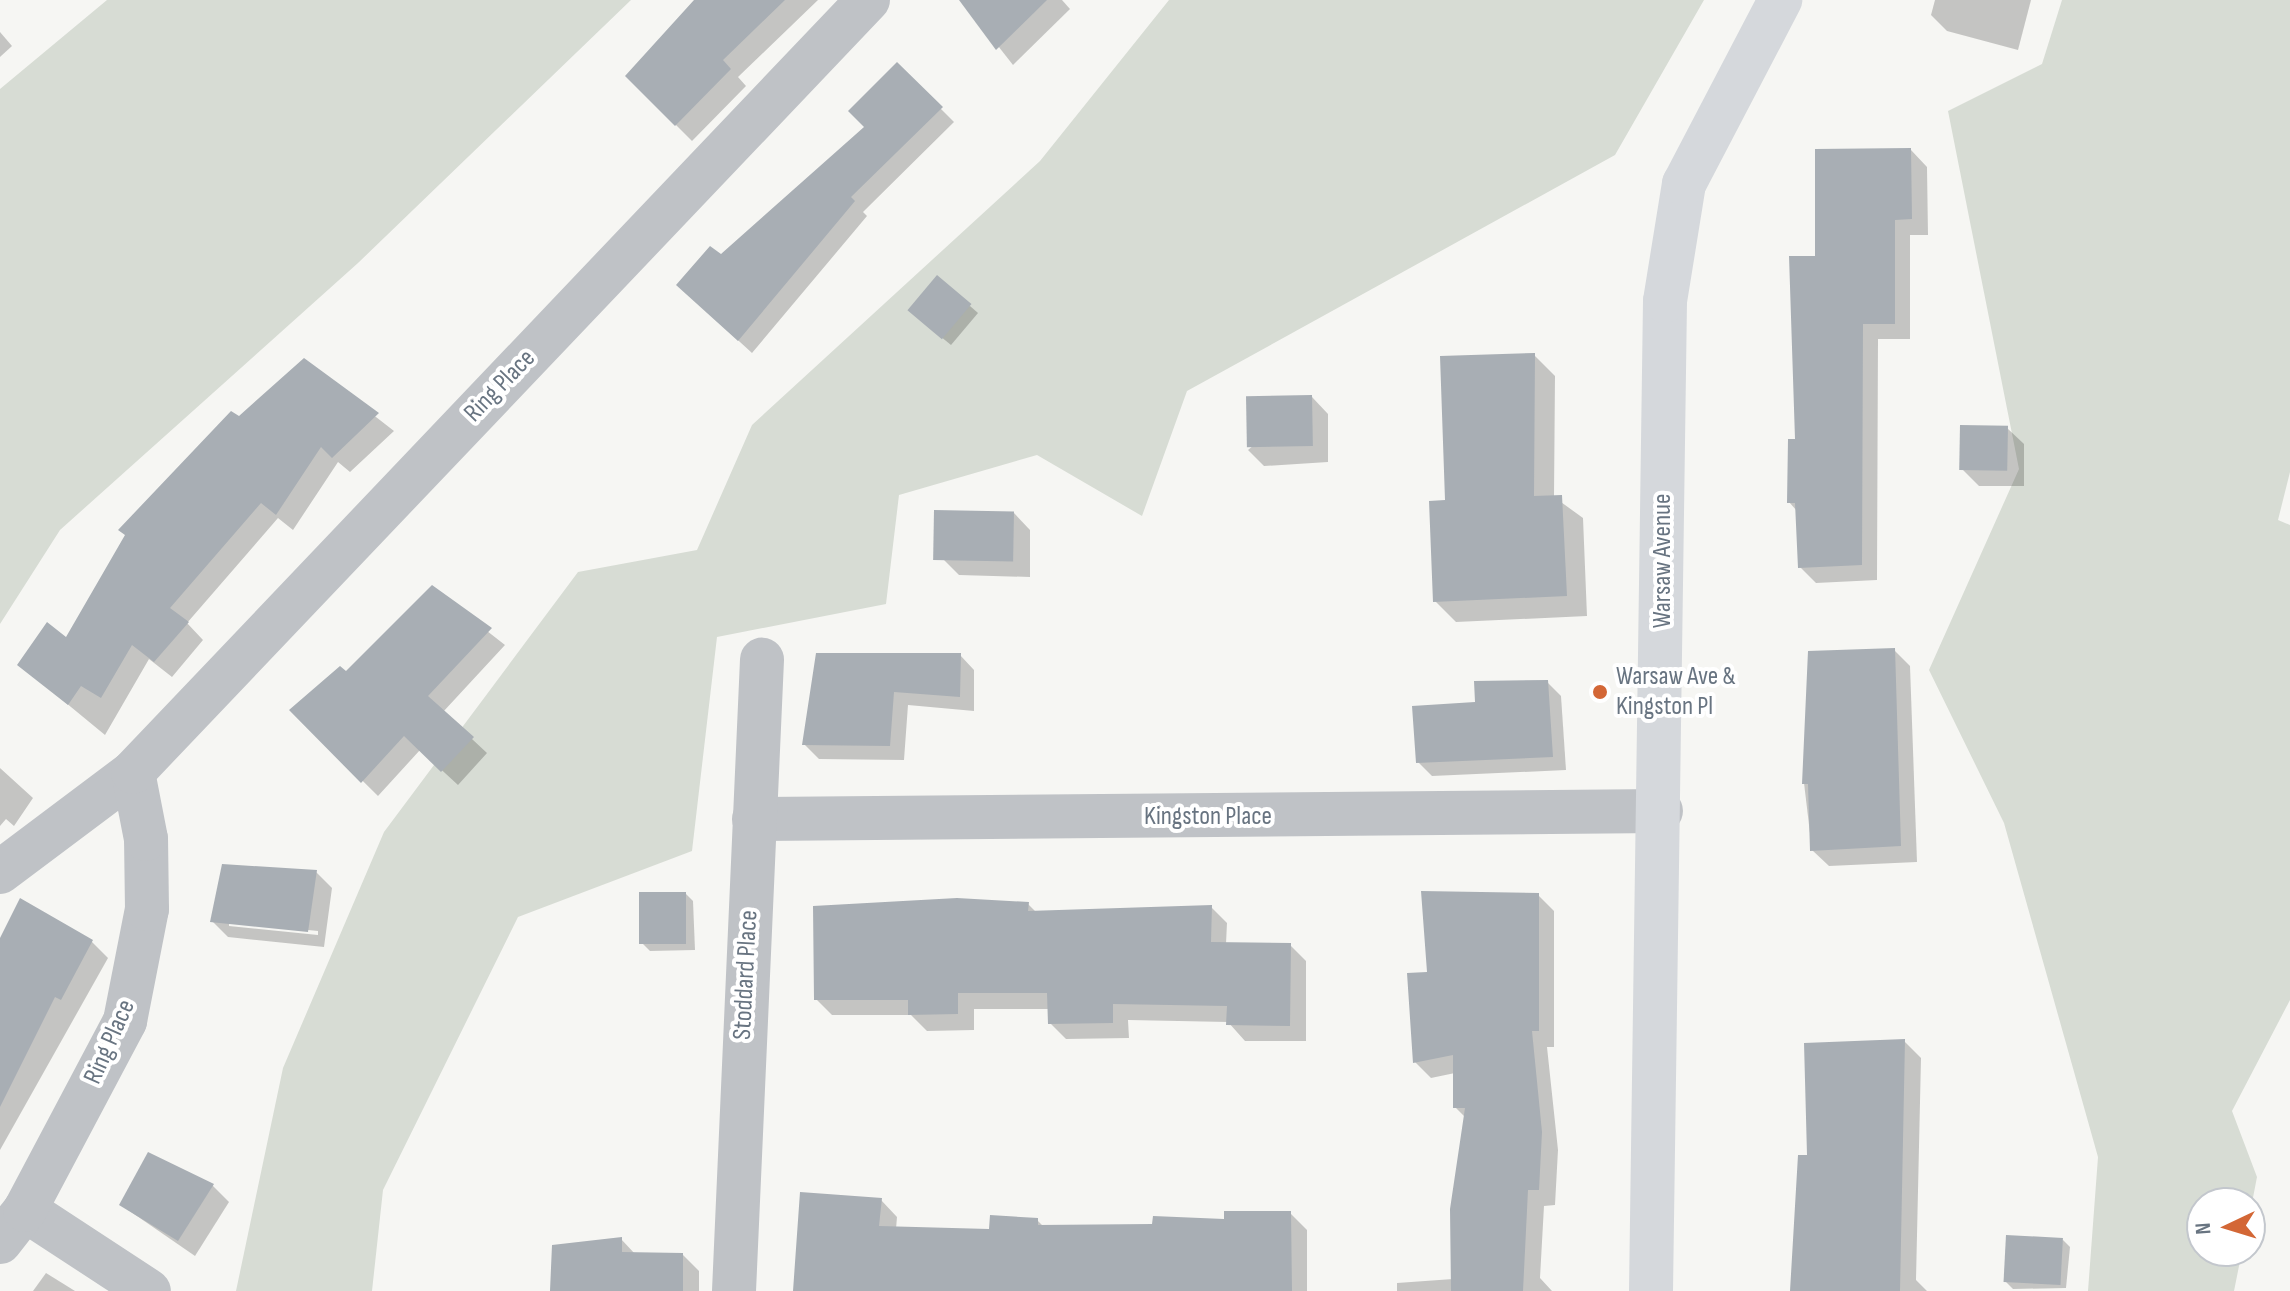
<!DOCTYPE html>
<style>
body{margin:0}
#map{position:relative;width:2290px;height:1291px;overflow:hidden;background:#f6f6f3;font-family:"Sofia Sans Condensed",sans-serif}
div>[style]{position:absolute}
.green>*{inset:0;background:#d7dcd4}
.shadow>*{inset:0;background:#0003}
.building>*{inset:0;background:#a8aeb4;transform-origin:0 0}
.minor>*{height:44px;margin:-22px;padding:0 22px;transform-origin:22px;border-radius:22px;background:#bfc2c6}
.major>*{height:44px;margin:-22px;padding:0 22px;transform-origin:22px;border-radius:22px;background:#d5d8dc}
.dots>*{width:22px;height:22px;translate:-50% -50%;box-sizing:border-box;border:4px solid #fff;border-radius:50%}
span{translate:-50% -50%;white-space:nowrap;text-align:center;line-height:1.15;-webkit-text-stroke:8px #fff;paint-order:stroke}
.street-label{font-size:26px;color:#687481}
.poi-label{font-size:26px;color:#687481}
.left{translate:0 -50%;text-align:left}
.north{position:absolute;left:2186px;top:1187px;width:80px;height:80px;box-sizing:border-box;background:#fff;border:2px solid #c3c7cd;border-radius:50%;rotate:266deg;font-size:22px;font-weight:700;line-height:32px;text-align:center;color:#687481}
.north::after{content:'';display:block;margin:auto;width:28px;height:36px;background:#d36736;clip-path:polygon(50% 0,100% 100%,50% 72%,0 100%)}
</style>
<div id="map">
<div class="green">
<div style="clip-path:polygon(107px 0,631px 0,358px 263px,60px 530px,0 624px,0 89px)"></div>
<div style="clip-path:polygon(1169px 0,1704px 0,1615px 155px,1187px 391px,1142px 516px,1037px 455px,899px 495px,886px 604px,717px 637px,692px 851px,518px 917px,383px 1190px,372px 1291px,236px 1291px,283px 1068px,384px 832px,578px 572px,697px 550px,752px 425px,1040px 161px)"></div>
<div style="clip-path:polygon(2062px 0,2290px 0,2290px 472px,2278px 520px,2290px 525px,2290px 1000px,2232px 1111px,2257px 1177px,2250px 1213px,2250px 1203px,2202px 1203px,2202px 1251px,2242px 1251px,2234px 1291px,2088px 1291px,2098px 1157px,2004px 823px,1929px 670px,2019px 469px,1948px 111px,2042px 64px)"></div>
</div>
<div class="shadow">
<div style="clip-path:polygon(701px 0,818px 0,738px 77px,746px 86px,692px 141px,627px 76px)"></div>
<div style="clip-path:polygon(962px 0,1062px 0,1070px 9px,1013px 65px)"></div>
<div style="clip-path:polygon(1935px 0,2031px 0,2018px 50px,1947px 31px,1931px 15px)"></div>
<div style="clip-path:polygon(0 32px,12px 46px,0 57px)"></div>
<div style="clip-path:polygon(897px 65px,954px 122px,863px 212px,867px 216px,752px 353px,692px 298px,721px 257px,867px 127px)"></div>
<div style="clip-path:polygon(1911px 150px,1927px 167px,1928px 235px,1910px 235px,1910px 339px,1878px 339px,1877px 580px,1816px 583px,1800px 567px,1797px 511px,1789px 502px,1817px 258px)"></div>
<div style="clip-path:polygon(970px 306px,978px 313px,951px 345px,918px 318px)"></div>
<div style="clip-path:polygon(1534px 355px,1555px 376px,1554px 497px,1583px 518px,1587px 616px,1456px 622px,1435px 601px,1447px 502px)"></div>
<div style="clip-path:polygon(304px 361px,394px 431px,350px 472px,338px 462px,293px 530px,278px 518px,187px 623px,203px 640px,172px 677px,149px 659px,105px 735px,20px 665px,66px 640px,239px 419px)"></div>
<div style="clip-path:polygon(1312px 397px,1328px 414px,1328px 462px,1264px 466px,1248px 450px)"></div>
<div style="clip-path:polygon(2007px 428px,2024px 444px,2024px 486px,1979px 486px,1962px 469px)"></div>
<div style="clip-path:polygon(1014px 513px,1030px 530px,1030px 577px,959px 575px,943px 559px)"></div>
<div style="clip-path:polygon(432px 588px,505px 645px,443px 712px,487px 753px,458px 785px,420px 750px,378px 796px,292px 711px,346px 674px)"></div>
<div style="clip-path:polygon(1894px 650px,1910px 666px,1917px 862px,1829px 866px,1812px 850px,1804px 783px)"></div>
<div style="clip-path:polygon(818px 655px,960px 655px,974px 670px,974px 711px,908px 705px,904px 760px,819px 759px,804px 744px)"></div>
<div style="clip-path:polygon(1547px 682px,1561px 696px,1566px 770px,1432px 776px,1418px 762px,1477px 704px)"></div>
<div style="clip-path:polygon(0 768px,33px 798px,14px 826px,6px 819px,0 826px)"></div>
<div style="clip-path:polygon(evenodd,316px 872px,332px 888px,324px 947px,228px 937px,212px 921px,316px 872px,229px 922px,318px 931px,318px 935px,229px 926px,229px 922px)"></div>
<div style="clip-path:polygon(686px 894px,693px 901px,695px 950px,650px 951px,642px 943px)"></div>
<div style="clip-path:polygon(1538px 895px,1554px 911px,1554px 1047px,1547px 1047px,1558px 1150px,1555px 1205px,1544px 1206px,1540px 1278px,1552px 1291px,1397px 1291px,1397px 1283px,1453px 1279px,1465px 1117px,1455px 1107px,1455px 1073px,1431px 1078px,1415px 1062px,1429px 974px)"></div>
<div style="clip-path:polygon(1028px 904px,1037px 913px,1211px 907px,1227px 923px,1226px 944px,1290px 945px,1306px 961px,1306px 1041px,1245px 1041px,1228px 1022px,1128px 1020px,1129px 1038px,1066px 1039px,1050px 1023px,1050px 1009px,974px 1009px,974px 1030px,927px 1031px,911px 1015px,832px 1015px,816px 999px)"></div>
<div style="clip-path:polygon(92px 942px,108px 958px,0 1150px,0 943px)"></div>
<div style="clip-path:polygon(1904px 1041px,1921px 1058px,1916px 1280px,1927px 1291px,1792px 1291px,1810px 1156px)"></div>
<div style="clip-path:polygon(149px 1155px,213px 1186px,229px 1202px,195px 1256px,121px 1205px)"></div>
<div style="clip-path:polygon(881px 1200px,897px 1217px,896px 1229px,991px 1231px,1037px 1220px,1044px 1227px,1154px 1226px,1290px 1213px,1307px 1230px,1307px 1291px,795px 1291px)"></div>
<div style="clip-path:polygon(621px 1239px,636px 1255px,683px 1255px,699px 1271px,699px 1291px,552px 1291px)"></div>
<div style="clip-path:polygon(2063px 1240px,2070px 1247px,2066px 1288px,2013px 1289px,2005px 1281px)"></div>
<div style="clip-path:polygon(46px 1273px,75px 1291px,33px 1291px)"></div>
</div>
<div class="building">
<div style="clip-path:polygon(694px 0,785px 0,723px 60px,731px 69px,675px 126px,625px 76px)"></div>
<div style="clip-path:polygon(959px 0,1047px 0,996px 50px)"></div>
<div style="clip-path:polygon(897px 62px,943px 107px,851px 197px,855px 201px,738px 341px,676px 285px,710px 246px,721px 254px,864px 127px,848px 111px)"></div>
<div style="clip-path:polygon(1911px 148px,1912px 219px,1895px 220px,1895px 324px,1863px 324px,1862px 565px,1798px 568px,1795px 503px,1787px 503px,1788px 439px,1795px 439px,1789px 256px,1815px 256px,1815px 149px)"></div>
<div style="left:937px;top:275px;width:45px;height:46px;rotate:40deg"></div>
<div style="clip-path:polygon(1535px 353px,1534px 496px,1562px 495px,1567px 596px,1433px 602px,1429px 501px,1445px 500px,1440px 356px)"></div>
<div style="clip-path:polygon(304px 358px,379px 413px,332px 458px,321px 447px,276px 515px,261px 503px,170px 608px,189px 622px,154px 662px,132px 645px,101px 698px,81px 686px,68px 705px,17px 665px,47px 622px,66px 637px,125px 535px,118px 530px,231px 411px,239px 416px)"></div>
<div style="left:1312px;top:395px;width:51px;height:66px;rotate:89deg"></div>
<div style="left:1960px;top:425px;width:48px;height:45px;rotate:1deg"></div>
<div style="left:934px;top:510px;width:80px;height:50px;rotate:1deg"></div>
<div style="clip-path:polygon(432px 585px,492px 628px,428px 696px,474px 737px,441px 772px,404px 736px,361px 783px,289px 710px,340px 666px,346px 671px)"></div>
<div style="clip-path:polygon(1895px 648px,1901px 846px,1810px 851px,1808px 784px,1802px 784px,1808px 651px)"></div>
<div style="clip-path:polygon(816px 653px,961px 653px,960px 697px,894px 692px,890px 746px,802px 745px)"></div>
<div style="clip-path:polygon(1548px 680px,1553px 757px,1416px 763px,1412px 706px,1475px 702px,1474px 681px)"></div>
<div style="clip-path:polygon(222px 864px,317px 870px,308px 932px,210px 922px)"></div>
<div style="clip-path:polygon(1421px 891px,1539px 893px,1539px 1031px,1532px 1031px,1542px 1132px,1539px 1190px,1528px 1190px,1523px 1291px,1451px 1291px,1450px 1209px,1465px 1108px,1453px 1108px,1453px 1055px,1413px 1063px,1407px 973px,1427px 972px)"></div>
<div style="left:639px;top:892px;width:47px;height:52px"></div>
<div style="clip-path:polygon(20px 898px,93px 940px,61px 1000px,55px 997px,0 1107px,0 938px)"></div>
<div style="clip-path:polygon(957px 898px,1029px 902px,1028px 911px,1212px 905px,1211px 942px,1291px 943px,1290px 1026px,1226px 1025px,1227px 1006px,1113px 1004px,1113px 1023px,1048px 1024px,1047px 993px,958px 993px,958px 1014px,908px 1015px,908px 1000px,814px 1000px,813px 906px)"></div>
<div style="clip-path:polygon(1905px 1039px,1900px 1291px,1790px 1291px,1798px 1155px,1807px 1155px,1804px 1043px)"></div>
<div style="clip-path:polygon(148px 1152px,214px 1184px,178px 1241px,119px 1205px)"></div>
<div style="clip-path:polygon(800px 1192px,882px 1198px,879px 1226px,989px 1229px,990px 1215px,1038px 1218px,1038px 1225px,1152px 1224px,1153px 1216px,1224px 1219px,1224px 1211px,1291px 1211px,1292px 1291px,793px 1291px)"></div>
<div style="left:2006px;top:1235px;width:57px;height:47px;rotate:3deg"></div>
<div style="clip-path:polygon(622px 1237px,622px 1252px,683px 1253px,683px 1291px,550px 1291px,552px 1245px)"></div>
</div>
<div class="minor">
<div style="left:754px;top:819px;width:907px;rotate:-0.51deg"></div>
<div style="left:0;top:872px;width:166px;rotate:-36.9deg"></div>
<div style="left:25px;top:1210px;width:148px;rotate:33.2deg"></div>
<div style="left:0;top:1242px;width:41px;rotate:-52deg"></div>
<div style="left:25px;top:1210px;width:214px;rotate:-62.1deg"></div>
<div style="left:125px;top:1021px;width:114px;rotate:-78.9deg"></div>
<div style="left:147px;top:909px;width:70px;rotate:-90.8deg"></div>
<div style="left:146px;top:839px;width:68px;rotate:-101deg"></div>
<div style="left:133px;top:772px;width:1066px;rotate:-46.41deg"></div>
<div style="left:734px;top:1291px;width:632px;rotate:-87.46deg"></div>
</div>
<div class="major">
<div style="left:1651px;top:1291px;width:990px;rotate:-89.19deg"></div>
<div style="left:1665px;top:301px;width:119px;rotate:-80.8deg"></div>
<div style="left:1684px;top:184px;width:208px;rotate:-62.4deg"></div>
</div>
<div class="dots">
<div style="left:1600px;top:692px;background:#d36736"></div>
</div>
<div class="street-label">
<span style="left:500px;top:386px;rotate:-46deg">Ring Place</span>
<span style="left:1663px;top:561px;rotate:-90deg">Warsaw Avenue</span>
<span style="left:1208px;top:817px">Kingston Place</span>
<span style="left:746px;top:975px;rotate:-87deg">Stoddard Place</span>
<span style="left:110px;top:1042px;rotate:-66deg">Ring Place</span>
</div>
<div class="poi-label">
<span class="left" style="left:1616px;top:692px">Warsaw Ave &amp;<br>Kingston Pl</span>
</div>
<div class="north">N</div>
</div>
